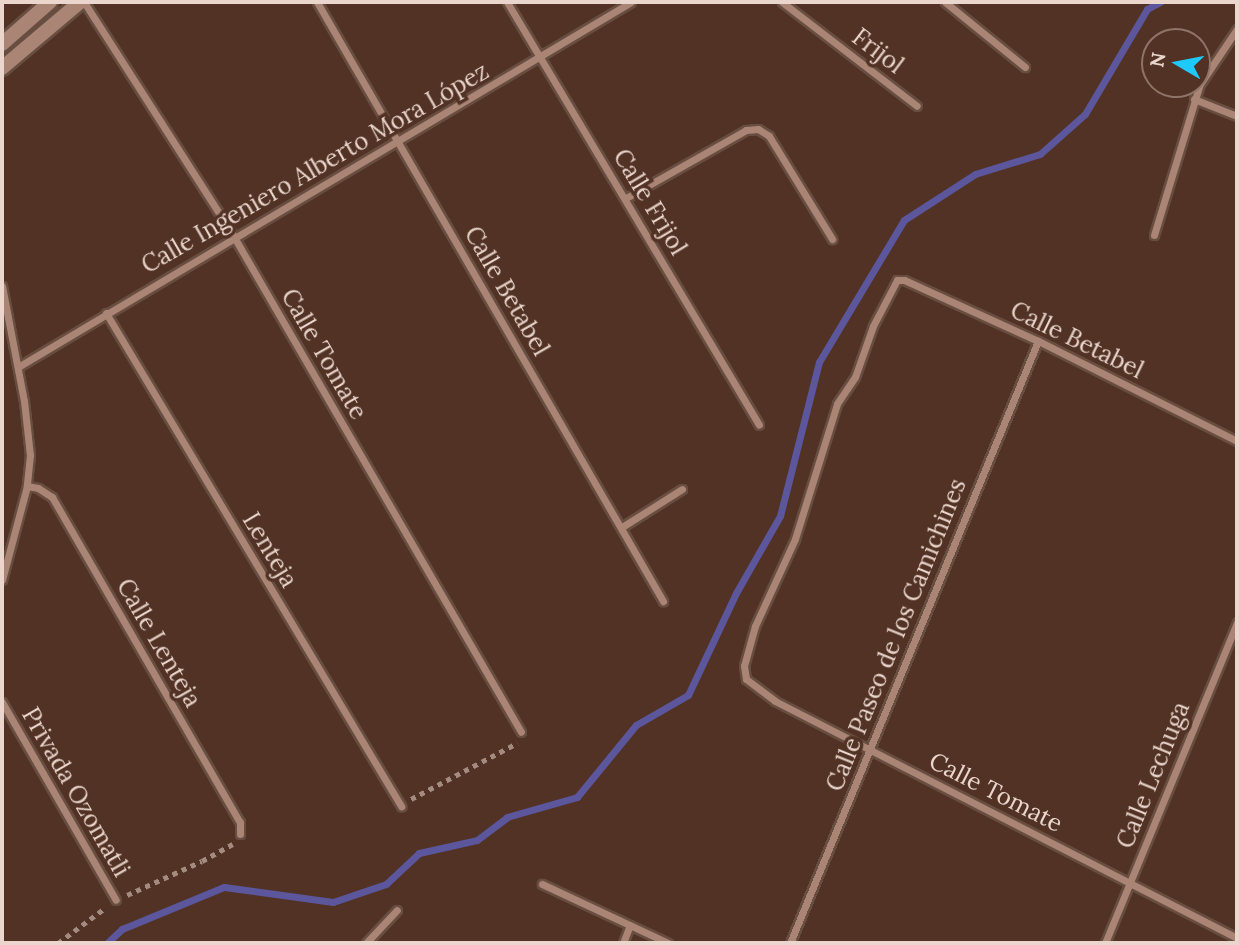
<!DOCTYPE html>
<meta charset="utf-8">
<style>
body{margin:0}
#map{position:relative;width:1239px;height:945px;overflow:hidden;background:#513224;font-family:Lora,serif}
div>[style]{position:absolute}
.stream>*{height:7px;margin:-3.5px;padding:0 3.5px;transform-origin:3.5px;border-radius:3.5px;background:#5c569c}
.path>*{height:4.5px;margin-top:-2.25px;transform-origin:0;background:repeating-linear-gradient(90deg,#a48b7f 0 5px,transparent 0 10px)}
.roads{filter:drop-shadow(2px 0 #684e41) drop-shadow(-2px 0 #684e41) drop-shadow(0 2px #684e41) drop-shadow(0 -2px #684e41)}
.street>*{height:7px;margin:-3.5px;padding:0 3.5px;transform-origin:3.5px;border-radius:3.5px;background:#aa8575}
.secondary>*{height:14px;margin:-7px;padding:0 7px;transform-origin:7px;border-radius:7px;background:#aa8575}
span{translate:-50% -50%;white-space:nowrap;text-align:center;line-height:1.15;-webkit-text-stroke:7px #513224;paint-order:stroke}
.street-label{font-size:24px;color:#ead6cd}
.frame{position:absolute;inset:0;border:4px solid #ead6cd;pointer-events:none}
.north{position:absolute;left:1141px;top:28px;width:70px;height:70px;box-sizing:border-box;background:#513224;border:2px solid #8e7468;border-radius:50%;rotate:280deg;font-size:19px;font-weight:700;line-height:28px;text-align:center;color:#ead6cd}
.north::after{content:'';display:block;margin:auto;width:24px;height:32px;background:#1ec9fd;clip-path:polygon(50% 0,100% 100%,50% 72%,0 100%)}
</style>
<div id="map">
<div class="stream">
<div style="left:107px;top:943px;width:21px;rotate:-43deg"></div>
<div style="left:122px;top:929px;width:110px;rotate:-22.4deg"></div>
<div style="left:224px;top:887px;width:110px;rotate:7.8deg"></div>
<div style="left:333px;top:902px;width:56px;rotate:-18.8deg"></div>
<div style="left:386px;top:884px;width:45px;rotate:-43.2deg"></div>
<div style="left:419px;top:853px;width:59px;rotate:-12.6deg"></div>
<div style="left:477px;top:840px;width:38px;rotate:-37deg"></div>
<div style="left:507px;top:817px;width:73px;rotate:-15.9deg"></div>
<div style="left:577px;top:797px;width:93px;rotate:-50.7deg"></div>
<div style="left:636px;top:725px;width:60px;rotate:-30deg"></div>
<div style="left:688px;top:695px;width:113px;rotate:-64.8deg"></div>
<div style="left:736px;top:593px;width:89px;rotate:-60.3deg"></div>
<div style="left:780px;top:516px;width:159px;rotate:-75.8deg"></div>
<div style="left:819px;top:362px;width:165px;rotate:-59.1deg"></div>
<div style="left:904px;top:220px;width:85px;rotate:-32.9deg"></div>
<div style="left:975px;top:174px;width:68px;rotate:-17.1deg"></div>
<div style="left:1040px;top:154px;width:60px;rotate:-41.6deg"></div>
<div style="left:1085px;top:114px;width:122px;rotate:-59.4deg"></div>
<div style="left:1147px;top:9px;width:15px;rotate:-28deg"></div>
</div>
<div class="path">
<div style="left:411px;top:799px;width:120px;rotate:-27.8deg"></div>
<div style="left:127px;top:895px;width:82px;rotate:-24.4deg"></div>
<div style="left:202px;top:861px;width:35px;rotate:-29deg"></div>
<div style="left:58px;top:943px;width:59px;rotate:-36.7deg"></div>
</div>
<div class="roads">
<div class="street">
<div style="left:84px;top:2px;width:279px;rotate:57.4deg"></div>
<div style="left:234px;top:237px;width:572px;rotate:59.89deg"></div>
<div style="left:317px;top:2px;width:692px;rotate:59.99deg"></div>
<div style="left:507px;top:2px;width:492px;rotate:59.2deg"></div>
<div style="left:782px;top:2px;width:170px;rotate:37.6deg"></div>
<div style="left:945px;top:2px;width:103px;rotate:39.1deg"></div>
<div style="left:1194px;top:99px;width:46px;rotate:21.6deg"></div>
<div style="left:626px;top:198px;width:138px;rotate:-29.5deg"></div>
<div style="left:746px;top:130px;width:12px;rotate:-5deg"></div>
<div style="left:758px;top:129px;width:13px;rotate:32deg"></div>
<div style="left:769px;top:136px;width:121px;rotate:58.5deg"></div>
<div style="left:1154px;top:235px;width:158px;rotate:-73.1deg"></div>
<div style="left:1200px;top:84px;width:66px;rotate:-56.1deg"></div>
<div style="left:2px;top:286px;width:117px;rotate:79.2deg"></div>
<div style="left:24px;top:401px;width:54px;rotate:83.7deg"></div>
<div style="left:30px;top:455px;width:31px;rotate:96deg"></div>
<div style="left:27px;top:486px;width:97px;rotate:104.9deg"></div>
<div style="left:106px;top:313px;width:575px;rotate:59.1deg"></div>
<div style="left:18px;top:367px;width:713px;rotate:-30.77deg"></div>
<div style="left:1237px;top:441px;width:223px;rotate:-153.3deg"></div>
<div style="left:1038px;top:341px;width:147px;rotate:-155.5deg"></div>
<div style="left:904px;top:280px;width:7px;rotate:180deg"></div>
<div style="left:897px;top:280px;width:52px;rotate:117.6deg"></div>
<div style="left:873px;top:326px;width:54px;rotate:109.4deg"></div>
<div style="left:855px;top:377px;width:32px;rotate:124deg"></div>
<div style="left:837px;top:404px;width:141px;rotate:107.3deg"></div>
<div style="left:795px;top:539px;width:96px;rotate:114.7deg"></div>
<div style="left:755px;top:626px;width:41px;rotate:105.4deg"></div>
<div style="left:744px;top:666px;width:13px;rotate:81deg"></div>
<div style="left:746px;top:679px;width:36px;rotate:37deg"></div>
<div style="left:775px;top:701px;width:519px;rotate:27.16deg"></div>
<div style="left:27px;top:486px;width:11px;rotate:10deg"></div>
<div style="left:38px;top:488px;width:17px;rotate:33deg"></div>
<div style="left:52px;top:497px;width:375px;rotate:60deg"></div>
<div style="left:240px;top:822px;width:12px;rotate:90deg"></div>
<div style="left:622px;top:527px;width:71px;rotate:-32.3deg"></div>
<div style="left:2px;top:702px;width:228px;rotate:60.1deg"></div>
<div style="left:542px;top:884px;width:139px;rotate:25.1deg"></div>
<div style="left:366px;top:943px;width:45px;rotate:-46.8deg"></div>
<div style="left:623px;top:943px;width:19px;rotate:-69deg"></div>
<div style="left:790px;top:943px;width:651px;rotate:-67.61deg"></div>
<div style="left:1105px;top:943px;width:347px;rotate:-67.6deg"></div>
</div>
<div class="secondary">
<div style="left:2px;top:44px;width:64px;rotate:-41.2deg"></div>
<div style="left:2px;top:68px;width:102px;rotate:-40.2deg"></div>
</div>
</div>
<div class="street-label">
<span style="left:878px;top:51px;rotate:37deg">Frijol</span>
<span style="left:315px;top:168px;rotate:-30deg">Calle Ingeniero Alberto Mora López</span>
<span style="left:650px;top:202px;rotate:59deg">Calle Frijol</span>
<span style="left:507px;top:291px;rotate:60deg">Calle Betabel</span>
<span style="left:1077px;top:340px;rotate:26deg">Calle Betabel</span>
<span style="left:324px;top:354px;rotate:60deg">Calle Tomate</span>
<span style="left:270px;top:550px;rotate:59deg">Lenteja</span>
<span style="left:896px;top:635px;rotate:-68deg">Calle Paseo de los Camichines</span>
<span style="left:159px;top:643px;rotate:60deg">Calle Lenteja</span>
<span style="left:1153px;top:775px;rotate:-68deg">Calle Lechuga</span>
<span style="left:76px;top:792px;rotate:60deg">Privada Ozomatli</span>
<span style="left:996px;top:792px;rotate:27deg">Calle Tomate</span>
</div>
<div class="frame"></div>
<div class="north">N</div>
</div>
